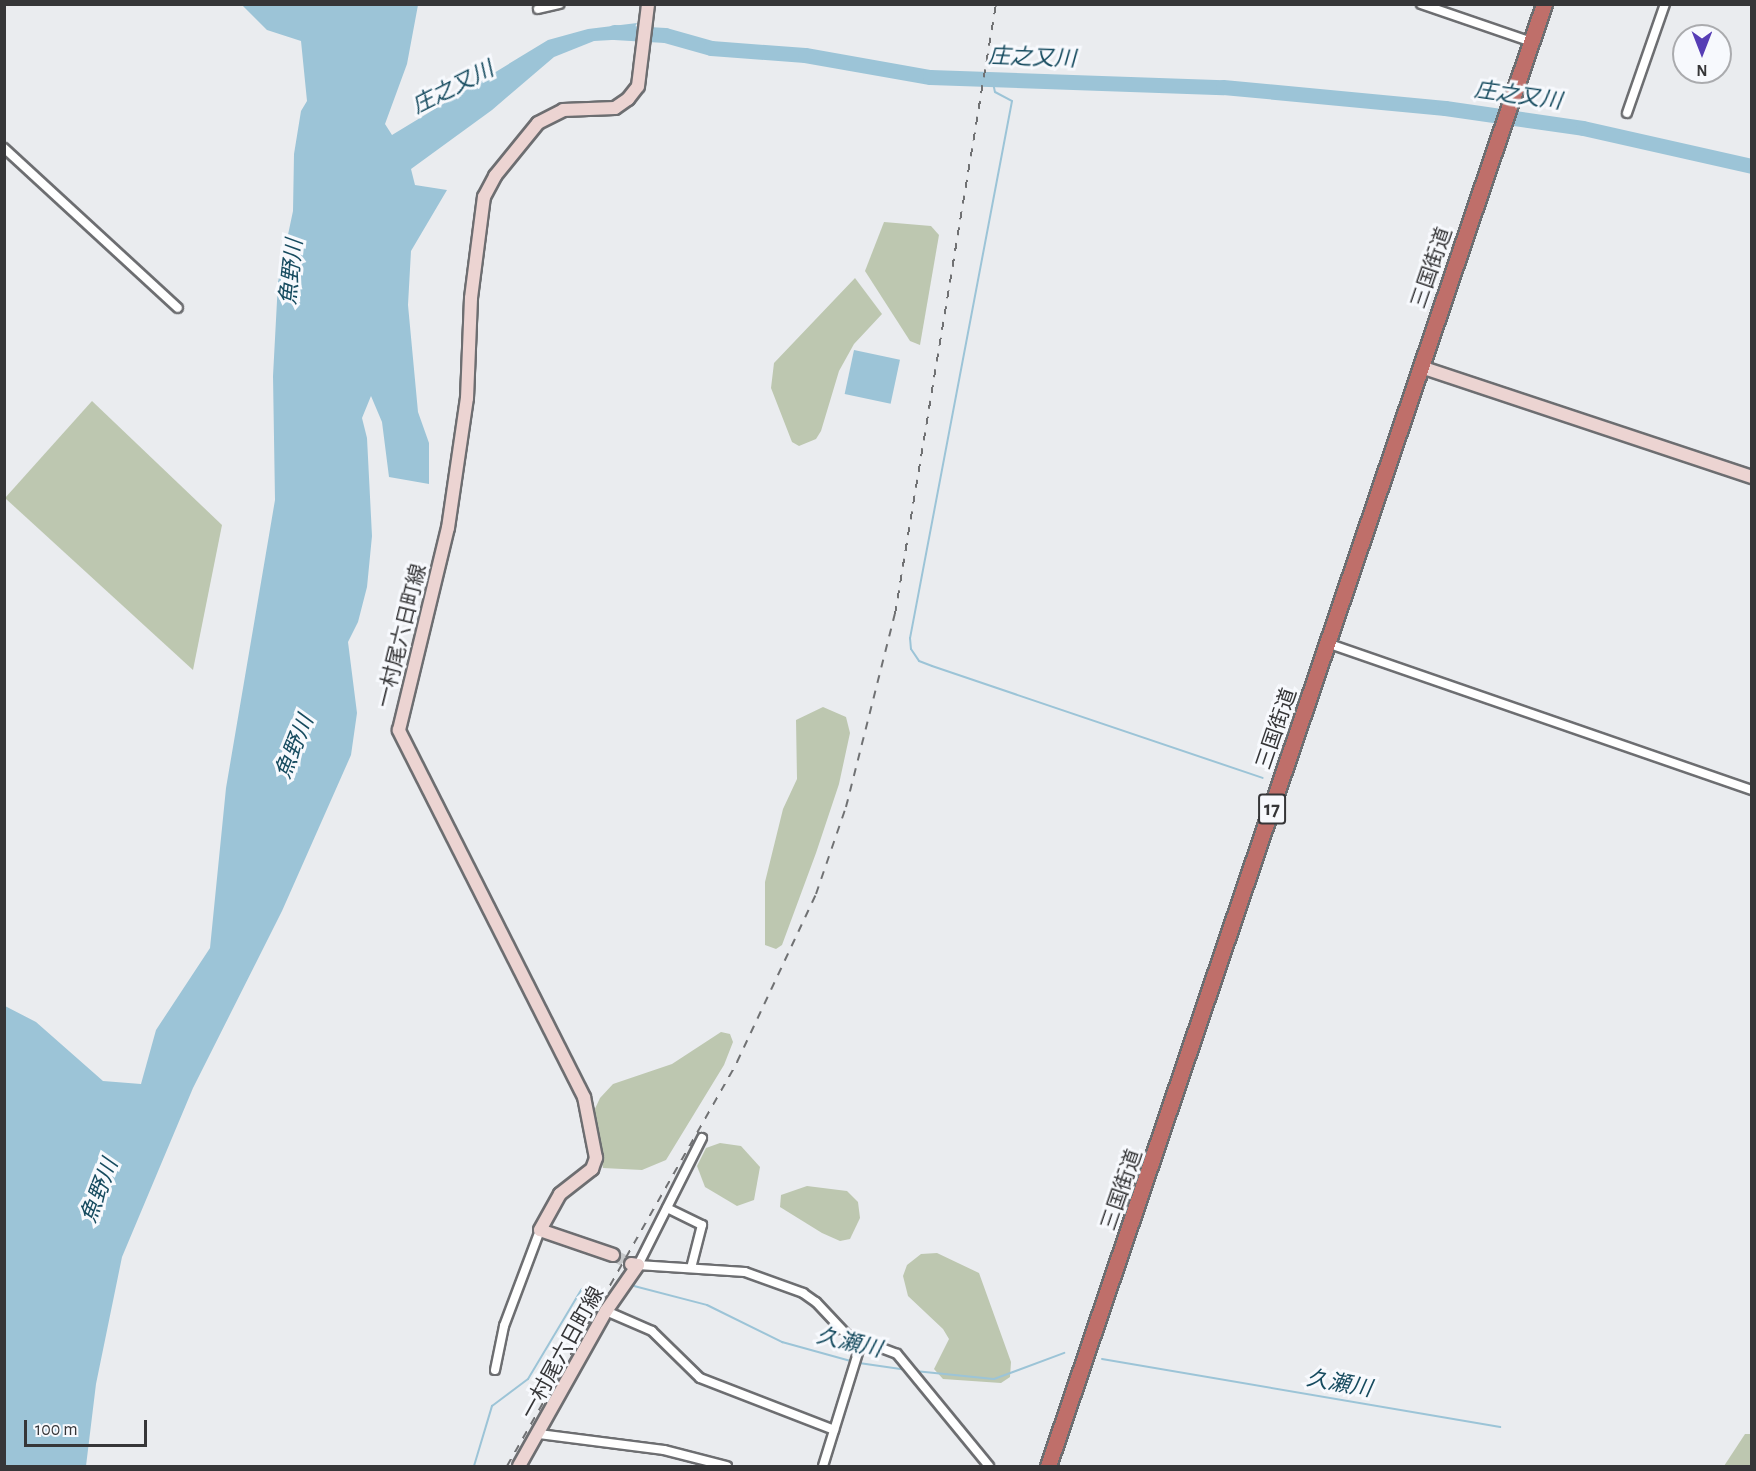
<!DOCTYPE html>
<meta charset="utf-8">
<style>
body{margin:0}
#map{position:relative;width:1756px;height:1471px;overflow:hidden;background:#eaecef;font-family:"Alegreya Sans","Noto Sans JP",sans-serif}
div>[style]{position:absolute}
.green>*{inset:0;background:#bdc7b0}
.water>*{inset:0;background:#9cc4d7;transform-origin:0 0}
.stream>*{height:2px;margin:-1px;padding:0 1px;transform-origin:1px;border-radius:1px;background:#9cc4d7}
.river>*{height:15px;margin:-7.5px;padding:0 7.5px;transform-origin:7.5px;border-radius:7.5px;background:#9cc4d7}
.secondary-tunnel>*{height:12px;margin-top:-6px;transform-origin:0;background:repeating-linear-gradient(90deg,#c6c8ca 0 12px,transparent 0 18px)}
.roads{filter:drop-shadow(2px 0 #6d6e71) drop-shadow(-2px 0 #6d6e71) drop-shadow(0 2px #6d6e71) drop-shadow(0 -2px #6d6e71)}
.street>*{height:8px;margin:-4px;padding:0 4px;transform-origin:4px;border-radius:4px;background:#fff}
.secondary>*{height:12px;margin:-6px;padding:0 6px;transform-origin:6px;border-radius:6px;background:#ecd4d2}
.highway>*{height:15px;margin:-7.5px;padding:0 7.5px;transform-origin:7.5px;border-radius:7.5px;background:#bf6f6a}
.rail>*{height:2px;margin-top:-1px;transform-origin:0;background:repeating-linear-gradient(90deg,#707173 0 8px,transparent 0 16px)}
span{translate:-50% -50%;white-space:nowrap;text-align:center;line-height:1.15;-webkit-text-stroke:6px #f7f9fd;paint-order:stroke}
.shield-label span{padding:2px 4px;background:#f7f9fd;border:2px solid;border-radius:4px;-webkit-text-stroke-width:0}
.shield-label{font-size:20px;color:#363638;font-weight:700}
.street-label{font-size:21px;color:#363638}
.water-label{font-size:22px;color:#164b5f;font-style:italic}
.frame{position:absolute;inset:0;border:6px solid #363638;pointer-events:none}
.north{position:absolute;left:1672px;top:24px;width:60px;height:60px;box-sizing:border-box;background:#f7f9fd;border:2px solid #aaabae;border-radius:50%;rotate:180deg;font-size:16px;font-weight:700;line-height:24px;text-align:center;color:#363638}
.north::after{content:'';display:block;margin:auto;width:21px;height:27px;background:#563db5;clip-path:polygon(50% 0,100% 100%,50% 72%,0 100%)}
.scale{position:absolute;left:24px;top:1420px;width:123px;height:27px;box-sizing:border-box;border:3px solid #363638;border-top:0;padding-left:8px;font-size:18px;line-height:21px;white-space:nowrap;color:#363638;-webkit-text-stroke:4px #f7f9fd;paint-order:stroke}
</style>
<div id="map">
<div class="green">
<div style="clip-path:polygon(884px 222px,931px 226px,939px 235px,920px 345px,910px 341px,865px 271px)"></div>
<div style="clip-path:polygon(855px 278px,882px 314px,854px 344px,839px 371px,821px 431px,816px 439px,799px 446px,792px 442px,771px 388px,774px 363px)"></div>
<div style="clip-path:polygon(92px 401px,222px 525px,193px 670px,5px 498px)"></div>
<div style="clip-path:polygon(823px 707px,846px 717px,850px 733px,839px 784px,816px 853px,782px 945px,776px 949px,765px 945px,765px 882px,783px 809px,797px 779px,796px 720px)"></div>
<div style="clip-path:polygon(721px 1032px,730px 1034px,733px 1042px,724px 1065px,666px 1160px,642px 1170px,603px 1168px,593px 1113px,600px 1098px,613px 1084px,672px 1064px)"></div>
<div style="clip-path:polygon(720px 1143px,741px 1146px,760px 1167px,754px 1200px,737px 1206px,705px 1187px,697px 1166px,706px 1148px)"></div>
<div style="clip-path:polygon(807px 1186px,847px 1191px,858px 1202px,860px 1218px,850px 1239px,840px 1241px,822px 1233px,780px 1207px,781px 1195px)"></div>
<div style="clip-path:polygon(937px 1253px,979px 1273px,1011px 1362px,1010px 1377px,1001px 1383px,943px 1379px,934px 1369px,949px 1339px,943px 1329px,908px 1296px,903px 1276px,907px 1265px,921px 1254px)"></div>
<div style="clip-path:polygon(1745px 1434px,1751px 1434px,1751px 1466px,1724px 1466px)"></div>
</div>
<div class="water">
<div style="clip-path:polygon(242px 5px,418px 5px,407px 64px,385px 124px,392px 135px,548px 40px,588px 29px,637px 23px,629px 39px,594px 41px,554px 57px,492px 110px,411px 169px,415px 185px,447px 190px,411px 251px,408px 305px,418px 412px,429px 443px,429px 484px,389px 477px,382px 422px,371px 396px,362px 418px,367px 438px,372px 536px,367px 587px,358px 622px,348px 642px,357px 713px,351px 755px,282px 911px,193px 1088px,122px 1257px,96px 1384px,86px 1466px,5px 1466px,5px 1006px,36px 1022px,103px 1081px,141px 1084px,156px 1030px,210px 948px,226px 788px,275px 500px,273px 376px,278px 282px,293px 211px,294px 154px,301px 111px,307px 101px,301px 41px,267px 30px)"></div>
<div style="left:854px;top:350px;width:47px;height:45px;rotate:12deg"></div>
</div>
<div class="stream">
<div style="left:992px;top:78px;width:14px;rotate:78deg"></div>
<div style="left:995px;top:92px;width:19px;rotate:28deg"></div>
<div style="left:1012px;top:101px;width:547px;rotate:100.75deg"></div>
<div style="left:910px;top:638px;width:11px;rotate:85deg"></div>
<div style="left:911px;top:649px;width:14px;rotate:56deg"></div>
<div style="left:919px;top:661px;width:14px;rotate:21deg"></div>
<div style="left:932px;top:666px;width:349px;rotate:18.7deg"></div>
<div style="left:634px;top:1286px;width:75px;rotate:14.6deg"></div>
<div style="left:707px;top:1305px;width:84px;rotate:26.3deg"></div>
<div style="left:782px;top:1342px;width:75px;rotate:15.5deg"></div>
<div style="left:1102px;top:1359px;width:404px;rotate:9.7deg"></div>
<div style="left:859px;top:1363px;width:49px;rotate:8.3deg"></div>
<div style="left:915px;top:1371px;width:79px;rotate:5.8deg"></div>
<div style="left:994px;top:1379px;width:75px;rotate:-20.4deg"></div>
<div style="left:474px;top:1466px;width:63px;rotate:-73.3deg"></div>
<div style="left:492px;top:1406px;width:45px;rotate:-36.9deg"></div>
<div style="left:528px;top:1379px;width:104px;rotate:-59.2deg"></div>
<div style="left:581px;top:1290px;width:8px;rotate:-30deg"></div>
</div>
<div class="river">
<div style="left:614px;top:32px;width:51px;rotate:3.4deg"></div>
<div style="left:665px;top:35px;width:48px;rotate:15.8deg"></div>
<div style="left:711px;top:48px;width:94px;rotate:4.3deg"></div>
<div style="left:805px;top:55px;width:127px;rotate:10deg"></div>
<div style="left:930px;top:77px;width:293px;rotate:2deg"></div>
<div style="left:1223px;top:87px;width:223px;rotate:5.4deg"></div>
<div style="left:1445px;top:108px;width:139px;rotate:8.2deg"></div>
<div style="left:1583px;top:128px;width:173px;rotate:12.7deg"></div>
</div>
<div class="secondary-tunnel">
<div style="left:613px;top:1255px;width:20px;rotate:27deg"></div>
</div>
<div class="roads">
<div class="street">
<div style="left:1421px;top:4px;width:117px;rotate:18.9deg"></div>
<div style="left:538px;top:9px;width:22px;rotate:-13deg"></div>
<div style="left:1627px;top:113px;width:115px;rotate:-70.8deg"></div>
<div style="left:4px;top:148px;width:236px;rotate:42.6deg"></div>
<div style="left:1327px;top:643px;width:450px;rotate:19.1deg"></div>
<div style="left:702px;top:1138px;width:142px;rotate:116.7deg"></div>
<div style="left:638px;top:1265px;width:107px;rotate:3.7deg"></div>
<div style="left:745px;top:1272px;width:62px;rotate:19.9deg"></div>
<div style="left:803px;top:1293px;width:16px;rotate:35deg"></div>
<div style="left:816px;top:1302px;width:45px;rotate:46.8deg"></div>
<div style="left:847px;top:1335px;width:53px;rotate:20.8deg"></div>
<div style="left:897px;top:1354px;width:145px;rotate:50.6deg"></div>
<div style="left:667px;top:1208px;width:39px;rotate:26deg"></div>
<div style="left:702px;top:1225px;width:44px;rotate:104.3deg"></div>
<div style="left:606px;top:1311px;width:50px;rotate:23.5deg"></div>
<div style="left:652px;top:1331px;width:67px;rotate:44.4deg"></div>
<div style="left:700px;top:1378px;width:144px;rotate:21.2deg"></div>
<div style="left:495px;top:1370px;width:45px;rotate:-78.4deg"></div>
<div style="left:504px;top:1326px;width:103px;rotate:-69.4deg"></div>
<div style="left:539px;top:1434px;width:126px;rotate:7.3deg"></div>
<div style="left:664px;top:1450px;width:65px;rotate:14.3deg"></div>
<div style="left:823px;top:1466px;width:132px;rotate:-72.8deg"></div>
</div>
<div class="secondary">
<div style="left:1421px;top:367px;width:349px;rotate:18.4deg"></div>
<div style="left:613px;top:1255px;width:77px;rotate:-161.1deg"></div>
<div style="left:540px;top:1230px;width:41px;rotate:-60.9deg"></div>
<div style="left:560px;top:1194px;width:41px;rotate:-38deg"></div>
<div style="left:592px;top:1169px;width:12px;rotate:-70deg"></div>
<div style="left:596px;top:1158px;width:62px;rotate:-101.1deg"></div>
<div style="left:584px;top:1097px;width:411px;rotate:-116.8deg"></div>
<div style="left:399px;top:730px;width:208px;rotate:-76.4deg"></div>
<div style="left:448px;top:528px;width:131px;rotate:-81.7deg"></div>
<div style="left:467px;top:398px;width:100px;rotate:-87.7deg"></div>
<div style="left:471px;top:298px;width:102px;rotate:-82.7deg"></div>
<div style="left:484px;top:197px;width:24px;rotate:-62deg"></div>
<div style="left:495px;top:176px;width:68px;rotate:-50.9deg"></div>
<div style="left:538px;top:123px;width:28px;rotate:-27deg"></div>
<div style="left:563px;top:110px;width:52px;rotate:-2.2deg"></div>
<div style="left:615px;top:108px;width:16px;rotate:-35deg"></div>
<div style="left:628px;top:99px;width:16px;rotate:-52deg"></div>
<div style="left:638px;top:86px;width:83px;rotate:-83deg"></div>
<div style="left:519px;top:1466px;width:178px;rotate:-60.7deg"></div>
<div style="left:606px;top:1311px;width:56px;rotate:-55.2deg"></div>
<div style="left:638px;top:1265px;width:7px;rotate:-172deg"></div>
</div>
<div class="highway">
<div style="left:1048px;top:1466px;width:1544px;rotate:-71.26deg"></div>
</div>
</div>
<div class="rail">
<div style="left:507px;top:1466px;width:465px;rotate:-60.3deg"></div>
<div style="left:737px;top:1062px;width:186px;rotate:-64.8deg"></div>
<div style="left:816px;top:894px;width:92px;rotate:-71deg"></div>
<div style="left:846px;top:807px;width:199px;rotate:-75.8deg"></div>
<div style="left:895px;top:614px;width:618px;rotate:-80.6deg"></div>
</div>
<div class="shield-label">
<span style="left:1272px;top:809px">17</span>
</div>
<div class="street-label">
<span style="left:1432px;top:268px;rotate:-71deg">三国街道</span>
<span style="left:402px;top:636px;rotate:-76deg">一村尾六日町線</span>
<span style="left:1277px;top:729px;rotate:-71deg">三国街道</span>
<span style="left:1122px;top:1190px;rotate:-71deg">三国街道</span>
<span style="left:563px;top:1353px;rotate:-61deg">一村尾六日町線</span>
</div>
<div class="water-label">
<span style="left:1032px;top:58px;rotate:2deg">庄之又川</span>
<span style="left:453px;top:88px;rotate:-27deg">庄之又川</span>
<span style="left:1518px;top:96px;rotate:8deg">庄之又川</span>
<span style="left:292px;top:272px;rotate:-84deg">魚野川</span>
<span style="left:295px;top:747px;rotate:-68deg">魚野川</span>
<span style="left:100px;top:1191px;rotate:-69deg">魚野川</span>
<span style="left:849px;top:1343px;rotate:13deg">久瀬川</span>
<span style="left:1339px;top:1384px;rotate:10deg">久瀬川</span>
</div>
<div class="frame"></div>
<div class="north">N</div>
<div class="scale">100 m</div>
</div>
